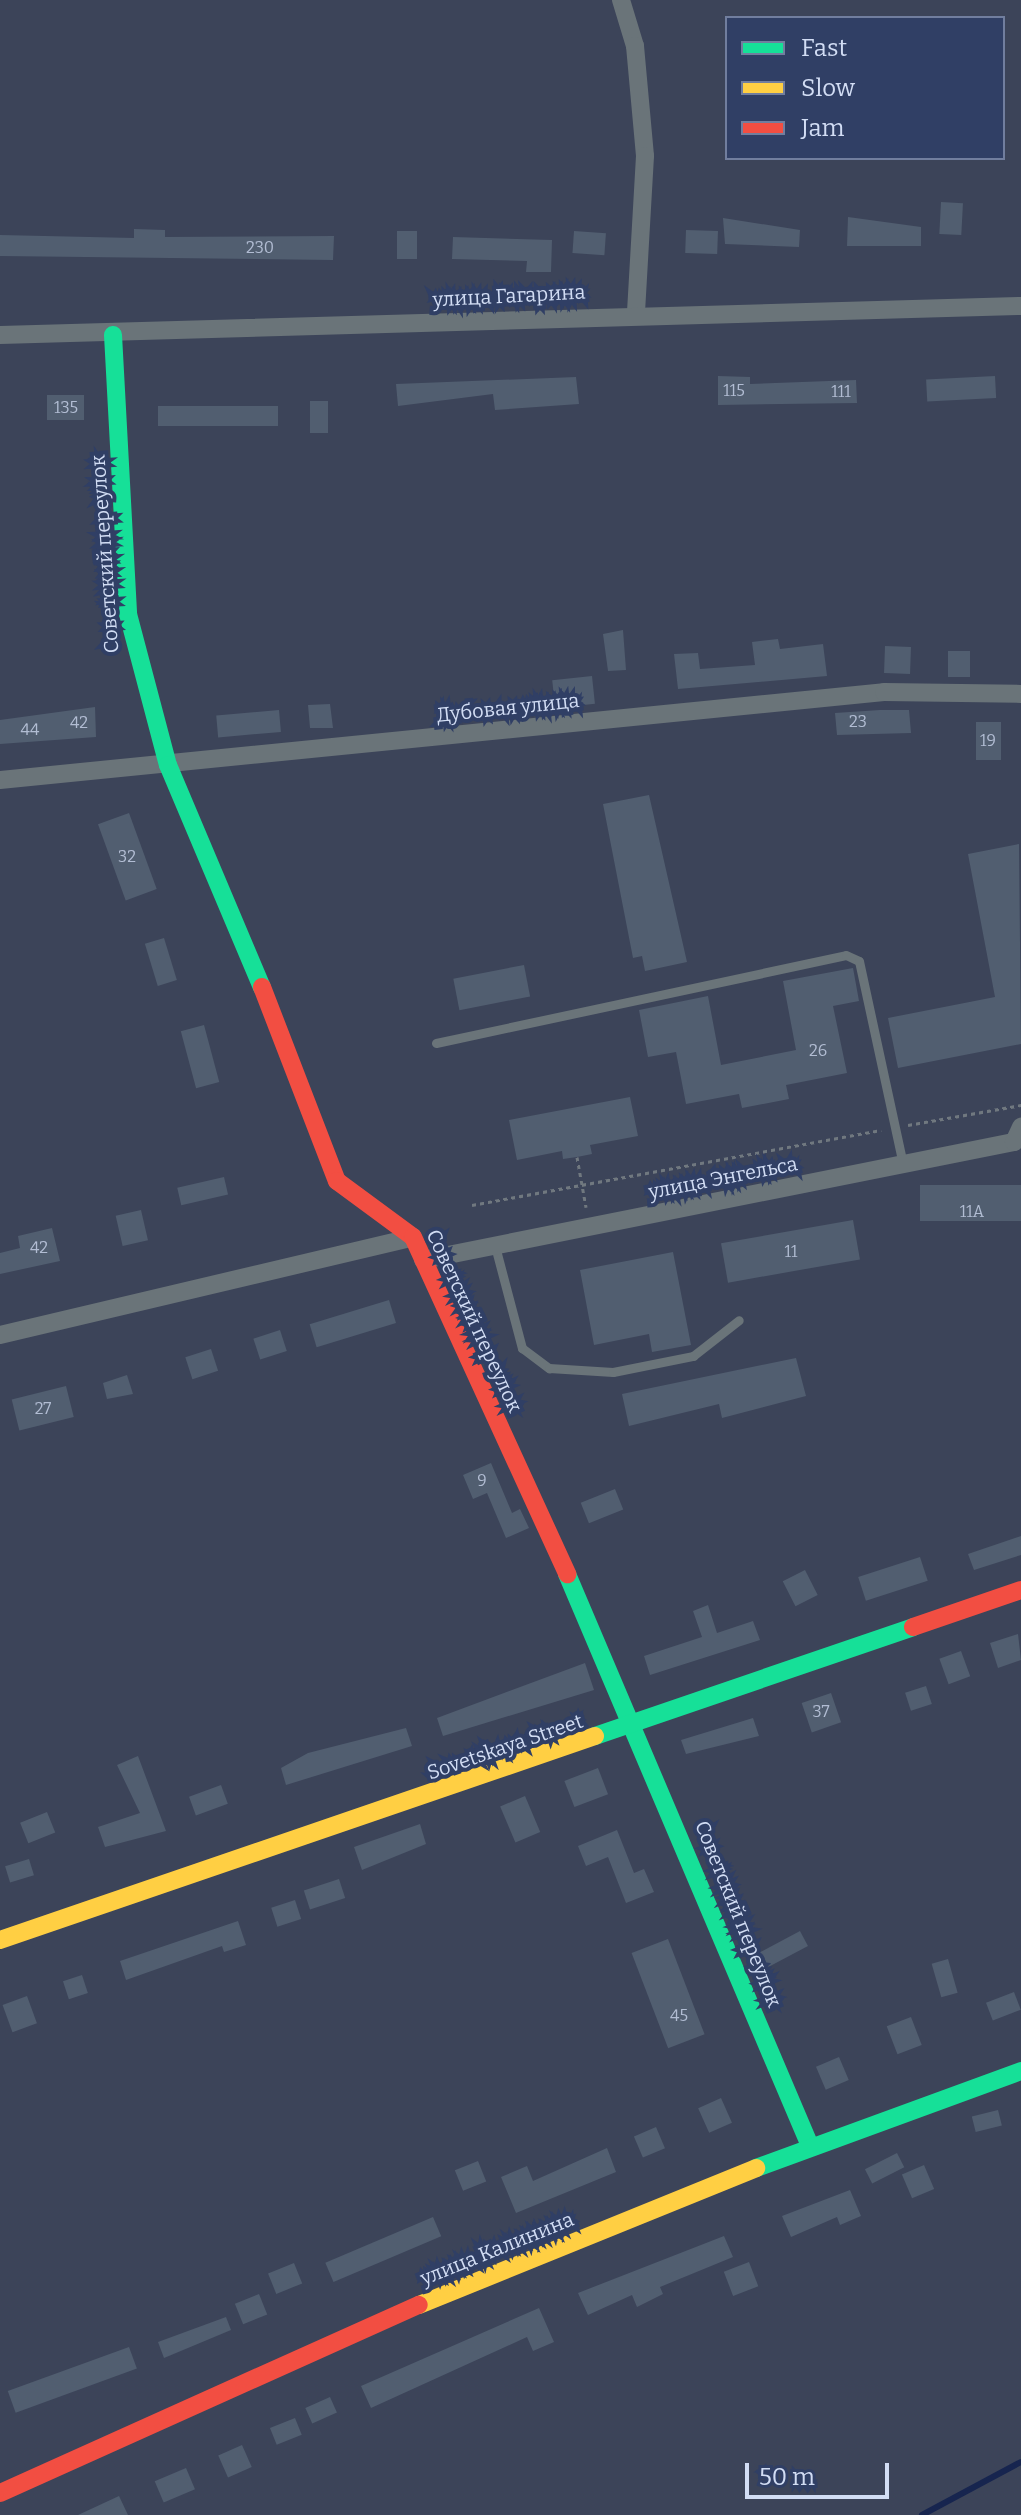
<!DOCTYPE html>
<meta charset="utf-8">
<style>
body{margin:0}
#map{position:relative;width:1021px;height:2515px;overflow:hidden;background:#3c4459;font-family:Bitter,serif}
div>[style]{position:absolute}
.stream>*{height:6px;margin:-3px;padding:0 3px;transform-origin:3px;border-radius:3px;background:#17254f}
.building>*{inset:0;background:#515e70;transform-origin:0 0}
.path>*{height:3px;margin-top:-1.5px;transform-origin:0;background:repeating-linear-gradient(90deg,#70787f 0 4px,transparent 0 8px)}
.lane>*{height:9px;margin:-4.5px;padding:0 4.5px;transform-origin:4.5px;border-radius:4.5px;background:#6a7479}
.street>*{height:18px;margin:-9px;padding:0 9px;transform-origin:9px;border-radius:9px;background:#6a7479}
.fast>*{height:18px;margin:-9px;padding:0 9px;transform-origin:9px;border-radius:9px;background:#16e098}
.slow>*{height:18px;margin:-9px;padding:0 9px;transform-origin:9px;border-radius:9px;background:#ffcf43}
.jam>*{height:18px;margin:-9px;padding:0 9px;transform-origin:9px;border-radius:9px;background:#f24e42}
span{translate:-50% -50%;white-space:nowrap;text-align:center;line-height:1.15;-webkit-text-stroke:8px #303f65;paint-order:stroke}
.number-label{font-size:16px;color:#b2bdd3}
.number-label span{-webkit-text-stroke-width:0}
.street-label{font-size:20px;color:#d2ddf4}
.legend{position:absolute;left:725px;top:16px;width:280px;height:144px;box-sizing:border-box;background:#303f65;border:2px solid #717e9e;margin:0;padding:10px 14px;list-style:none;font-size:24px;color:#d2ddf4}
.legend li{display:flex;align-items:center;gap:16px;height:40px}
.legend b{width:40px;border:2px solid #717e9e}
.scale{position:absolute;left:745px;top:2463px;width:144px;height:36px;box-sizing:border-box;border:4px solid #d2ddf4;border-top:0;padding-left:10px;font-size:24px;line-height:28px;white-space:nowrap;color:#d2ddf4;-webkit-text-stroke:6px #303f65;paint-order:stroke}
</style>
<div id="map">
<div class="stream">
<div style="left:922px;top:2515px;width:112px;rotate:-28.2deg"></div>
</div>
<div class="building">
<div style="left:941px;top:202px;width:22px;height:32px;rotate:3deg"></div>
<div style="clip-path:polygon(848px 217px,921px 227px,921px 246px,847px 246px)"></div>
<div style="clip-path:polygon(723px 218px,800px 230px,799px 247px,725px 244px)"></div>
<div style="clip-path:polygon(134px 229px,165px 230px,165px 237px,334px 236px,333px 260px,0 256px,0 235px,134px 238px)"></div>
<div style="left:686px;top:230px;width:32px;height:23px;rotate:2deg"></div>
<div style="left:397px;top:231px;width:20px;height:28px"></div>
<div style="left:574px;top:231px;width:32px;height:22px;rotate:4deg"></div>
<div style="clip-path:polygon(453px 237px,552px 240px,551px 272px,526px 272px,527px 261px,452px 259px)"></div>
<div style="clip-path:polygon(718px 376px,750px 377px,750px 384px,856px 380px,857px 403px,718px 405px)"></div>
<div style="left:995px;top:376px;width:22px;height:69px;rotate:87deg"></div>
<div style="clip-path:polygon(576px 377px,579px 404px,495px 410px,493px 394px,398px 406px,396px 384px)"></div>
<div style="left:84px;top:395px;width:25px;height:37px;rotate:90deg"></div>
<div style="left:310px;top:401px;width:18px;height:32px"></div>
<div style="left:278px;top:406px;width:20px;height:120px;rotate:90deg"></div>
<div style="clip-path:polygon(623px 630px,626px 670px,608px 671px,603px 634px)"></div>
<div style="clip-path:polygon(778px 639px,780px 649px,823px 644px,827px 676px,678px 689px,674px 654px,698px 653px,700px 669px,755px 665px,752px 642px)"></div>
<div style="left:885px;top:646px;width:26px;height:27px;rotate:2deg"></div>
<div style="left:948px;top:651px;width:22px;height:26px"></div>
<div style="left:592px;top:676px;width:28px;height:40px;rotate:84deg"></div>
<div style="clip-path:polygon(330px 704px,333px 728px,310px 728px,308px 705px)"></div>
<div style="clip-path:polygon(95px 707px,96px 737px,0 744px,0 720px)"></div>
<div style="left:279px;top:710px;width:22px;height:63px;rotate:85deg"></div>
<div style="clip-path:polygon(880px 710px,909px 710px,911px 733px,837px 735px,835px 713px)"></div>
<div style="left:976px;top:722px;width:25px;height:38px"></div>
<div style="clip-path:polygon(649px 795px,687px 962px,645px 971px,642px 956px,633px 958px,603px 804px)"></div>
<div style="left:129px;top:813px;width:81px;height:33px;rotate:70deg"></div>
<div style="clip-path:polygon(1019px 844px,1021px 1044px,898px 1068px,888px 1018px,995px 997px,968px 854px)"></div>
<div style="left:164px;top:938px;width:44px;height:20px;rotate:73deg"></div>
<div style="left:524px;top:965px;width:32px;height:72px;rotate:79deg"></div>
<div style="clip-path:polygon(853px 968px,859px 1001px,833px 1006px,847px 1073px,786px 1085px,789px 1099px,742px 1108px,739px 1094px,686px 1104px,676px 1052px,648px 1057px,639px 1010px,708px 996px,721px 1065px,796px 1050px,783px 981px)"></div>
<div style="left:204px;top:1025px;width:59px;height:24px;rotate:75deg"></div>
<div style="clip-path:polygon(630px 1097px,638px 1136px,590px 1145px,592px 1154px,577px 1157px,563px 1159px,562px 1151px,517px 1160px,509px 1120px)"></div>
<div style="left:224px;top:1177px;width:18px;height:48px;rotate:77deg"></div>
<div style="left:1021px;top:1185px;width:36px;height:101px;rotate:90deg"></div>
<div style="left:141px;top:1210px;width:31px;height:26px;rotate:77deg"></div>
<div style="left:853px;top:1220px;width:40px;height:134px;rotate:80deg"></div>
<div style="clip-path:polygon(52px 1228px,60px 1261px,0 1274px,0 1253px,20px 1248px,18px 1236px)"></div>
<div style="clip-path:polygon(673px 1252px,691px 1345px,652px 1352px,649px 1334px,594px 1345px,580px 1270px)"></div>
<div style="left:389px;top:1300px;width:24px;height:83px;rotate:73deg"></div>
<div style="left:280px;top:1330px;width:22px;height:28px;rotate:72deg"></div>
<div style="left:211px;top:1349px;width:23px;height:27px;rotate:72deg"></div>
<div style="clip-path:polygon(796px 1358px,806px 1396px,722px 1418px,719px 1404px,629px 1426px,622px 1394px)"></div>
<div style="clip-path:polygon(127px 1375px,133px 1394px,107px 1399px,103px 1383px)"></div>
<div style="left:66px;top:1386px;width:32px;height:56px;rotate:76deg"></div>
<div style="clip-path:polygon(491px 1463px,512px 1513px,520px 1509px,529px 1528px,506px 1538px,487px 1493px,473px 1499px,463px 1475px)"></div>
<div style="left:615px;top:1489px;width:22px;height:37px;rotate:68deg"></div>
<div style="clip-path:polygon(1021px 1536px,1021px 1555px,974px 1570px,968px 1554px)"></div>
<div style="left:920px;top:1557px;width:25px;height:65px;rotate:72deg"></div>
<div style="left:805px;top:1570px;width:28px;height:25px;rotate:63deg"></div>
<div style="clip-path:polygon(708px 1605px,717px 1633px,753px 1621px,760px 1640px,650px 1675px,644px 1656px,702px 1637px,693px 1611px)"></div>
<div style="clip-path:polygon(1018px 1634px,1021px 1660px,998px 1668px,990px 1643px)"></div>
<div style="left:961px;top:1651px;width:27px;height:23px;rotate:70deg"></div>
<div style="clip-path:polygon(585px 1663px,594px 1690px,443px 1736px,437px 1718px)"></div>
<div style="left:926px;top:1686px;width:19px;height:22px;rotate:72deg"></div>
<div style="left:831px;top:1693px;width:31px;height:31px;rotate:71deg"></div>
<div style="clip-path:polygon(753px 1718px,759px 1736px,686px 1754px,681px 1740px)"></div>
<div style="clip-path:polygon(406px 1728px,412px 1746px,286px 1785px,281px 1768px,308px 1753px)"></div>
<div style="clip-path:polygon(138px 1756px,166px 1831px,105px 1847px,98px 1827px,140px 1813px,117px 1765px)"></div>
<div style="left:598px;top:1768px;width:28px;height:36px;rotate:69deg"></div>
<div style="left:221px;top:1785px;width:20px;height:34px;rotate:70deg"></div>
<div style="left:525px;top:1796px;width:39px;height:27px;rotate:67deg"></div>
<div style="left:47px;top:1812px;width:22px;height:29px;rotate:68deg"></div>
<div style="clip-path:polygon(420px 1824px,426px 1844px,362px 1870px,354px 1847px)"></div>
<div style="clip-path:polygon(617px 1830px,634px 1873px,644px 1869px,654px 1892px,626px 1903px,608px 1857px,586px 1866px,578px 1846px)"></div>
<div style="left:29px;top:1859px;width:17px;height:25px;rotate:73deg"></div>
<div style="left:339px;top:1879px;width:20px;height:37px;rotate:72deg"></div>
<div style="left:295px;top:1900px;width:20px;height:25px;rotate:72deg"></div>
<div style="clip-path:polygon(238px 1921px,246px 1945px,224px 1952px,222px 1946px,126px 1980px,120px 1961px)"></div>
<div style="left:800px;top:1931px;width:17px;height:46px;rotate:62deg"></div>
<div style="left:668px;top:1939px;width:102px;height:39px;rotate:69deg"></div>
<div style="left:948px;top:1959px;width:35px;height:17px;rotate:74deg"></div>
<div style="left:82px;top:1975px;width:19px;height:20px;rotate:72deg"></div>
<div style="left:1014px;top:1992px;width:19px;height:30px;rotate:69deg"></div>
<div style="left:27px;top:1996px;width:29px;height:26px;rotate:70deg"></div>
<div style="left:911px;top:2017px;width:30px;height:26px;rotate:69deg"></div>
<div style="left:839px;top:2057px;width:25px;height:25px;rotate:67deg"></div>
<div style="left:721px;top:2098px;width:27px;height:25px;rotate:66deg"></div>
<div style="left:998px;top:2110px;width:16px;height:27px;rotate:76deg"></div>
<div style="left:656px;top:2127px;width:23px;height:24px;rotate:67deg"></div>
<div style="clip-path:polygon(607px 2148px,616px 2172px,516px 2213px,501px 2177px,527px 2166px,533px 2181px)"></div>
<div style="left:897px;top:2153px;width:16px;height:36px;rotate:63deg"></div>
<div style="left:478px;top:2161px;width:22px;height:25px;rotate:68deg"></div>
<div style="left:924px;top:2165px;width:26px;height:24px;rotate:67deg"></div>
<div style="clip-path:polygon(850px 2190px,861px 2216px,840px 2225px,837px 2217px,791px 2237px,782px 2216px)"></div>
<div style="left:433px;top:2217px;width:21px;height:117px;rotate:67deg"></div>
<div style="clip-path:polygon(724px 2236px,733px 2257px,660px 2287px,663px 2294px,637px 2307px,632px 2295px,588px 2315px,578px 2293px)"></div>
<div style="left:749px;top:2262px;width:26px;height:27px;rotate:69deg"></div>
<div style="left:294px;top:2263px;width:22px;height:28px;rotate:68deg"></div>
<div style="left:259px;top:2294px;width:22px;height:26px;rotate:68deg"></div>
<div style="clip-path:polygon(539px 2308px,554px 2342px,533px 2351px,527px 2337px,371px 2408px,361px 2386px)"></div>
<div style="clip-path:polygon(226px 2317px,231px 2330px,164px 2358px,158px 2342px)"></div>
<div style="left:129px;top:2347px;width:23px;height:129px;rotate:70deg"></div>
<div style="left:330px;top:2397px;width:17px;height:27px;rotate:66deg"></div>
<div style="left:295px;top:2418px;width:18px;height:27px;rotate:68deg"></div>
<div style="left:242px;top:2445px;width:24px;height:26px;rotate:66deg"></div>
<div style="left:186px;top:2468px;width:23px;height:34px;rotate:67deg"></div>
<div style="clip-path:polygon(119px 2496px,128px 2515px,78px 2515px)"></div>
</div>
<div class="path">
<div style="left:908px;top:1125px;width:115px;rotate:-10deg"></div>
<div style="left:577px;top:1157px;width:51px;rotate:79.8deg"></div>
<div style="left:472px;top:1205px;width:416px;rotate:-10.4deg"></div>
</div>
<div class="lane">
<div style="left:436px;top:1043px;width:419px;rotate:-12.1deg"></div>
<div style="left:846px;top:955px;width:14px;rotate:25deg"></div>
<div style="left:859px;top:961px;width:208px;rotate:77.8deg"></div>
<div style="left:495px;top:1246px;width:106px;rotate:75.2deg"></div>
<div style="left:522px;top:1348px;width:34px;rotate:37deg"></div>
<div style="left:549px;top:1368px;width:64px;rotate:3.6deg"></div>
<div style="left:613px;top:1372px;width:82px;rotate:-11.3deg"></div>
<div style="left:693px;top:1356px;width:58px;rotate:-38deg"></div>
</div>
<div class="street">
<div style="left:621px;top:0;width:48px;rotate:73.1deg"></div>
<div style="left:635px;top:46px;width:110px;rotate:84.8deg"></div>
<div style="left:645px;top:156px;width:156px;rotate:93.3deg"></div>
<div style="left:0;top:335px;width:1021px;rotate:-1.63deg"></div>
<div style="left:0;top:780px;width:888px;rotate:-5.68deg"></div>
<div style="left:884px;top:692px;width:137px;rotate:0.8deg"></div>
<div style="left:423px;top:1260px;width:603px;rotate:-11.29deg"></div>
<div style="left:1014px;top:1142px;width:17px;rotate:-65deg"></div>
<div style="left:0;top:1335px;width:424px;rotate:-13.3deg"></div>
</div>
<div class="fast">
<div style="left:113px;top:335px;width:279px;rotate:86.9deg"></div>
<div style="left:128px;top:614px;width:156px;rotate:75.2deg"></div>
<div style="left:168px;top:765px;width:241px;rotate:67.1deg"></div>
<div style="left:567px;top:1574px;width:621px;rotate:66.98deg"></div>
<div style="left:595px;top:1736px;width:336px;rotate:-18.9deg"></div>
<div style="left:756px;top:2168px;width:282px;rotate:-20.1deg"></div>
</div>
<div class="slow">
<div style="left:0;top:1940px;width:629px;rotate:-18.92deg"></div>
<div style="left:419px;top:2305px;width:364px;rotate:-22.1deg"></div>
</div>
<div class="jam">
<div style="left:262px;top:987px;width:208px;rotate:68.9deg"></div>
<div style="left:337px;top:1181px;width:94px;rotate:36.4deg"></div>
<div style="left:413px;top:1237px;width:371px;rotate:65.4deg"></div>
<div style="left:913px;top:1627px;width:114px;rotate:-18.9deg"></div>
<div style="left:0;top:2493px;width:459px;rotate:-24.2deg"></div>
</div>
<div class="number-label">
<span style="left:260px;top:248px">230</span>
<span style="left:734px;top:391px">115</span>
<span style="left:841px;top:392px">111</span>
<span style="left:66px;top:408px">135</span>
<span style="left:858px;top:722px">23</span>
<span style="left:79px;top:723px">42</span>
<span style="left:30px;top:730px">44</span>
<span style="left:988px;top:741px">19</span>
<span style="left:127px;top:857px">32</span>
<span style="left:818px;top:1051px">26</span>
<span style="left:972px;top:1212px">11А</span>
<span style="left:39px;top:1248px">42</span>
<span style="left:791px;top:1252px">11</span>
<span style="left:43px;top:1409px">27</span>
<span style="left:482px;top:1481px">9</span>
<span style="left:821px;top:1712px">37</span>
<span style="left:679px;top:2016px">45</span>
</div>
<div class="street-label">
<span style="left:509px;top:296px;rotate:-3deg">улица Гагарина</span>
<span style="left:105px;top:554px;rotate:-94deg">Советский переулок</span>
<span style="left:508px;top:708px;rotate:-6deg">Дубовая улица</span>
<span style="left:723px;top:1178px;rotate:-11deg">улица Энгельса</span>
<span style="left:474px;top:1321px;rotate:65deg">Советский переулок</span>
<span style="left:505px;top:1747px;rotate:-19deg">Sovetskaya Street</span>
<span style="left:738px;top:1914px;rotate:68deg">Советский переулок</span>
<span style="left:497px;top:2249px;rotate:-22deg">улица Калинина</span>
</div>
<ul class="legend">
<li><b style="height:10px;background:#16e098"></b>Fast</li>
<li><b style="height:10px;background:#ffcf43"></b>Slow</li>
<li><b style="height:10px;background:#f24e42"></b>Jam</li>
</ul>
<div class="scale">50 m</div>
</div>
